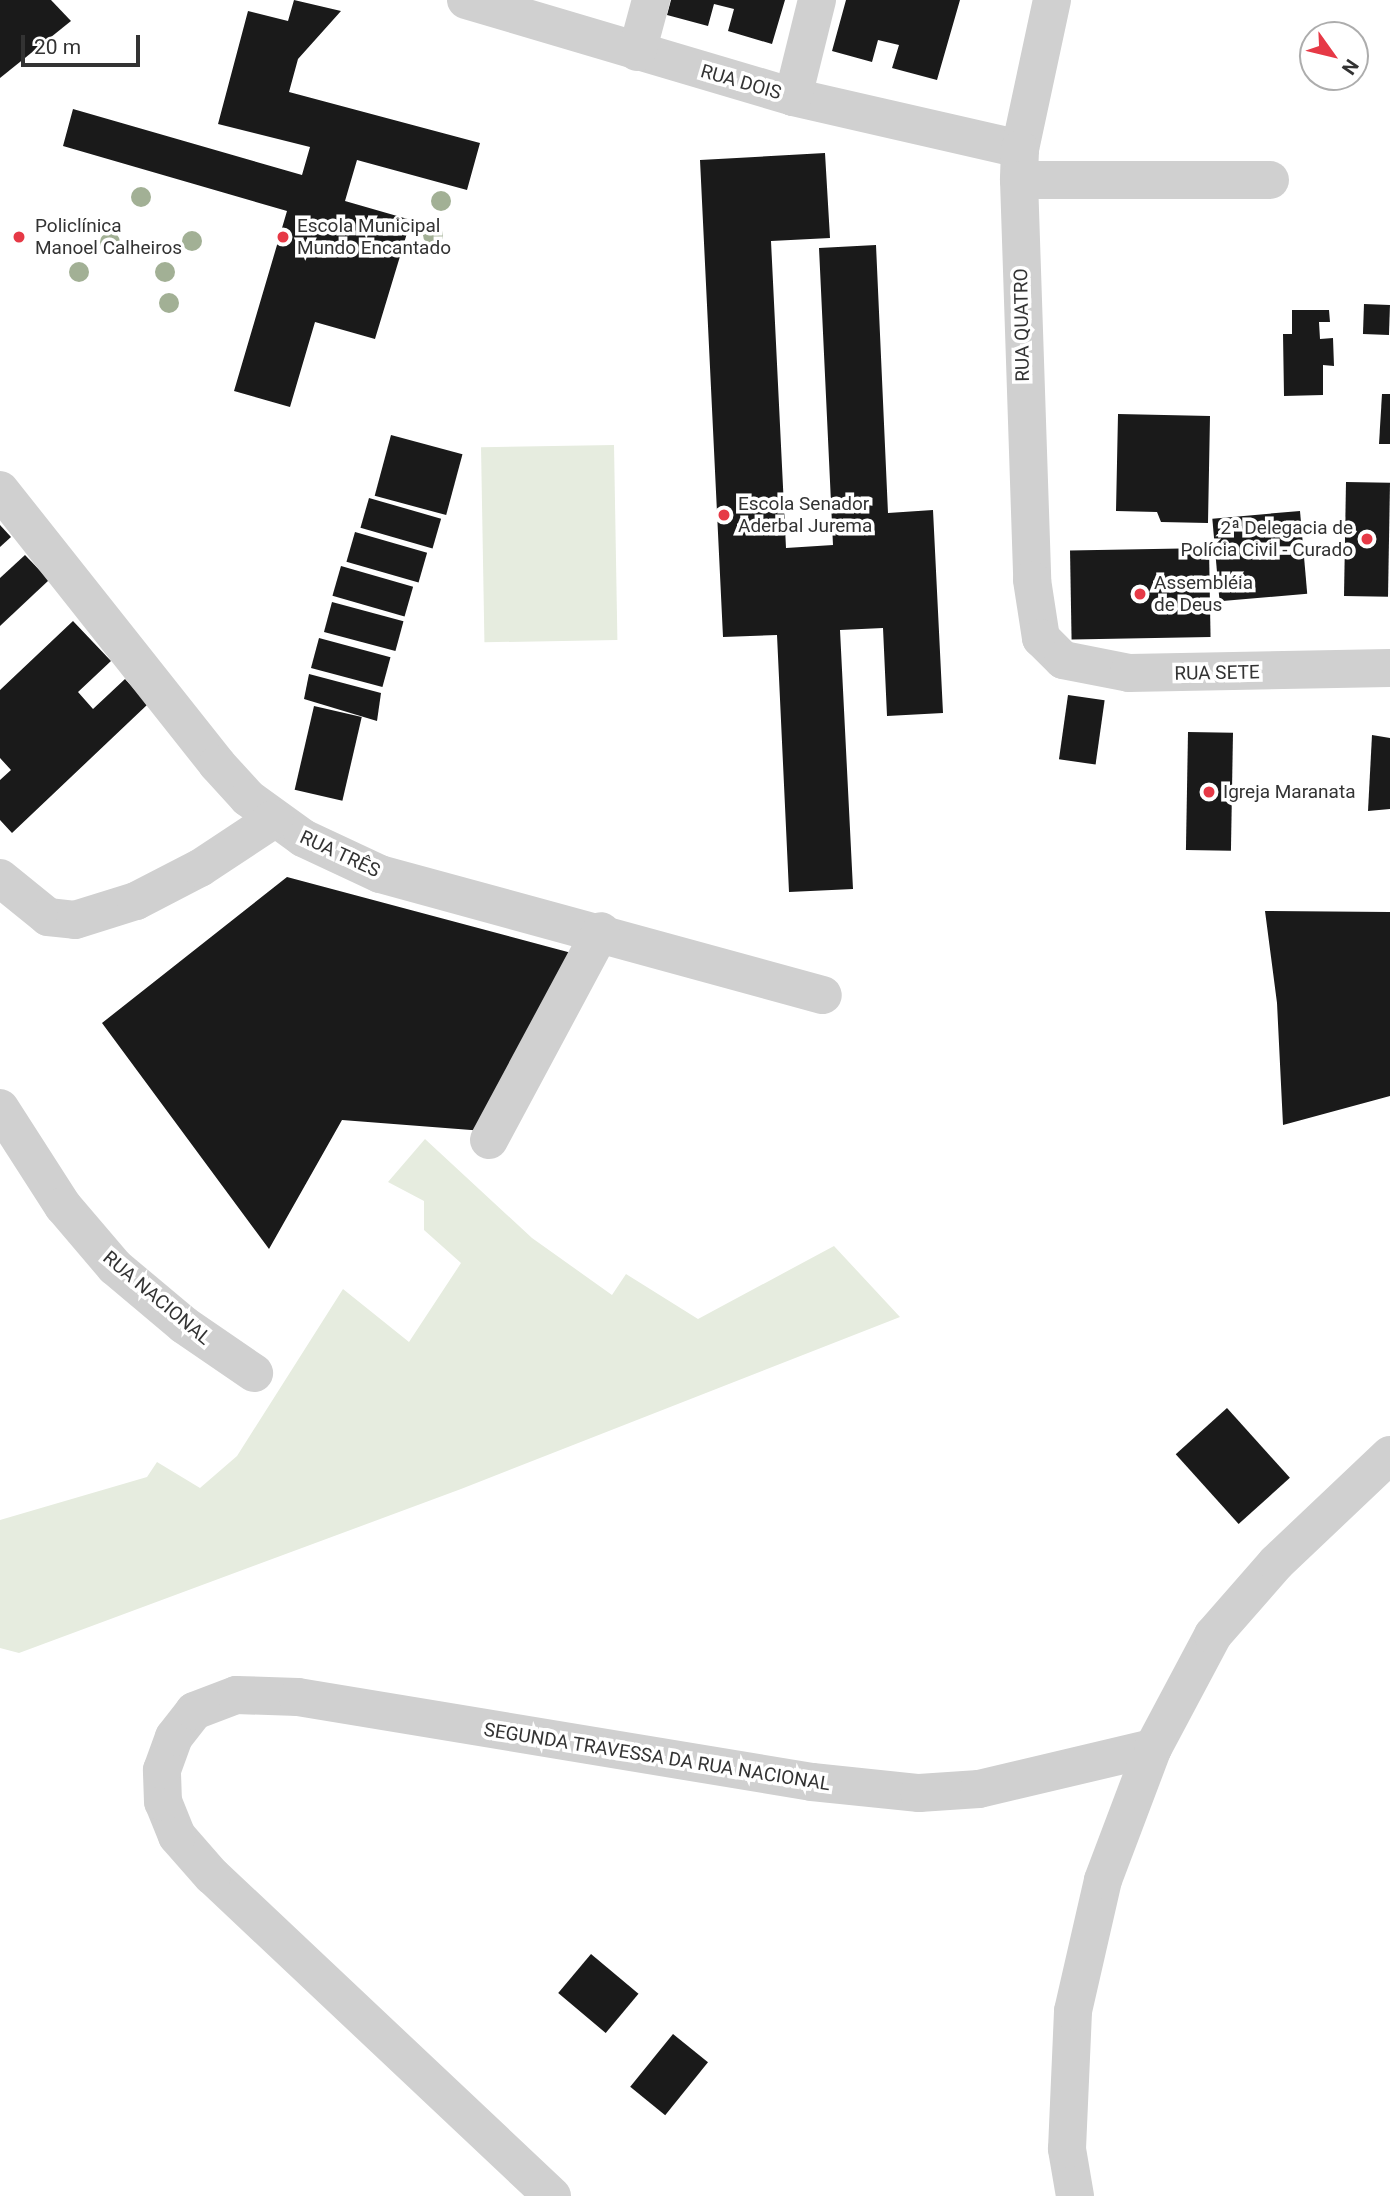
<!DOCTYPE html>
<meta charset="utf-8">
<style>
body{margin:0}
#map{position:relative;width:1390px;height:2196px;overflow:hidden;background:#fff;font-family:Roboto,sans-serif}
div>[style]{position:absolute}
.green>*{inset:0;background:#e6ecdf;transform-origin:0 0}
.building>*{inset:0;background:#1a1a1a;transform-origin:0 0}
.minor>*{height:38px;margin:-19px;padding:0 19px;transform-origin:19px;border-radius:19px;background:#d0d0d0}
.trees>*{width:20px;height:20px;margin:-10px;border-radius:50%;background:#a2b095}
.dots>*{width:19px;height:19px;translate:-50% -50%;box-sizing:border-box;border:4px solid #fff;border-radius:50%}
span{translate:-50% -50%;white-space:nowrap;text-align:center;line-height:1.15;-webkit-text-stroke:7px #fff;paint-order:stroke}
.street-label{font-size:19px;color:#333}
.poi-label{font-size:19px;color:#333}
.left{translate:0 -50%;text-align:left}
.right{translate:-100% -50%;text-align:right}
.north{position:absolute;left:1299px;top:21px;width:70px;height:70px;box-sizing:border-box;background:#fff;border:2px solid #adadad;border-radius:50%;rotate:124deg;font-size:19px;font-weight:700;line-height:28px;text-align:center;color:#333}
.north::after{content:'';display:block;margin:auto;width:24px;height:32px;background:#e63946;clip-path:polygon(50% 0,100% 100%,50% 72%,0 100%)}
.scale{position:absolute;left:21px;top:35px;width:119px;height:32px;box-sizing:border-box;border:4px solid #333;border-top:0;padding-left:9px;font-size:21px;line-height:24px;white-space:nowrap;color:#333;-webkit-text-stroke:5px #fff;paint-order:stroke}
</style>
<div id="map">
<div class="green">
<div style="left:614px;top:445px;width:195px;height:133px;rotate:89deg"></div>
<div style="clip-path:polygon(425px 1139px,532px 1238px,612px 1295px,626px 1274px,698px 1319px,834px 1246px,900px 1317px,461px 1489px,19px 1653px,0 1648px,0 1520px,147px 1477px,157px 1462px,200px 1488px,237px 1456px,343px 1289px,409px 1342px,461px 1263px,424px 1230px,424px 1201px,388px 1182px)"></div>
</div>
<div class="building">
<div style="clip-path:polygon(0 0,51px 0,71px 21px,0 78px)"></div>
<div style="clip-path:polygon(294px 0,341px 11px,298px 59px,289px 92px,480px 143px,467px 190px,357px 160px,345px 201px,411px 220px,375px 339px,315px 322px,290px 407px,234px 391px,287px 211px,63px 146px,73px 109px,302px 175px,310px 147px,218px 124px,248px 11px,288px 21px)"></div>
<div style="clip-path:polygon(671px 0,785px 0,772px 44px,728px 31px,734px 9px,714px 4px,708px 26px,667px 15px)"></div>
<div style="clip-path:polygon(846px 0,960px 0,937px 80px,892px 68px,899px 45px,878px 40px,872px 62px,832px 51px)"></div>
<div style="clip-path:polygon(825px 153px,830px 238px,771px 241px,786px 548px,833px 545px,819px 248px,876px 245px,888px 513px,933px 510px,943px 713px,887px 716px,883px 628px,840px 630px,853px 889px,789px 892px,777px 635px,723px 637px,700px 160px)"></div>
<div style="left:1364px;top:304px;width:26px;height:30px;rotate:2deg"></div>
<div style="clip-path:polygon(1292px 310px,1329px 310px,1330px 322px,1319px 322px,1320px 339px,1333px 338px,1334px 366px,1323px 365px,1323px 395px,1284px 396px,1283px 334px,1292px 334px)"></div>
<div style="clip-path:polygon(1382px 394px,1390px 394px,1390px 444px,1379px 444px)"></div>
<div style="clip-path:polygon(1118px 414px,1210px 416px,1208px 523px,1161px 522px,1157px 512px,1116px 511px)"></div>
<div style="left:391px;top:435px;width:74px;height:63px;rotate:15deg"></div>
<div style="left:1346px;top:482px;width:44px;height:114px;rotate:1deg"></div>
<div style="left:369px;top:498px;width:75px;height:31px;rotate:16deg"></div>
<div style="left:1300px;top:511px;width:83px;height:88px;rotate:85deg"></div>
<div style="clip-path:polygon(0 525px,11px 537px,0 547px)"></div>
<div style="left:355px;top:532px;width:75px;height:31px;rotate:16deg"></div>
<div style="left:1209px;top:548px;width:89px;height:139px;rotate:89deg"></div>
<div style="clip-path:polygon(25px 555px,49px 580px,0 626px,0 578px)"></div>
<div style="left:341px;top:566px;width:75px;height:31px;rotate:16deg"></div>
<div style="left:332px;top:602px;width:74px;height:31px;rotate:15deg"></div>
<div style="clip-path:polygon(73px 621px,111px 661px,78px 692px,93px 709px,125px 679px,148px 704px,12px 833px,0 820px,0 780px,11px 770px,0 758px,0 690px)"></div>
<div style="left:319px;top:638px;width:74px;height:31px;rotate:15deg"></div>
<div style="clip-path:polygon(309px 674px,381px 693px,377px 721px,304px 699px)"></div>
<div style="left:1068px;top:695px;width:37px;height:65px;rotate:8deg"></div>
<div style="left:314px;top:706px;width:49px;height:86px;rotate:13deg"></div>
<div style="left:1188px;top:732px;width:45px;height:118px;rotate:1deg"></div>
<div style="clip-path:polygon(1372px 735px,1390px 738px,1390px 809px,1368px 811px)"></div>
<div style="clip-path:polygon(287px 877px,579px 955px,484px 1131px,342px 1120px,269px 1249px,102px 1023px)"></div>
<div style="clip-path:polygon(1265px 911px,1390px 912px,1390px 1096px,1283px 1125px,1277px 1003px)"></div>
<div style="left:1227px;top:1408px;width:94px;height:69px;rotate:48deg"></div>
<div style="left:591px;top:1954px;width:62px;height:51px;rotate:40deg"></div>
<div style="left:673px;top:2034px;width:45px;height:68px;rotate:39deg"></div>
</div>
<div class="minor">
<div style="left:466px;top:0;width:341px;rotate:16.5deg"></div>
<div style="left:793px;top:97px;width:233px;rotate:12.9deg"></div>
<div style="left:1052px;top:0;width:152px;rotate:102.1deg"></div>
<div style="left:1020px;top:149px;width:31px;rotate:92deg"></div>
<div style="left:1019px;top:180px;width:400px;rotate:88.1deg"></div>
<div style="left:1032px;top:580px;width:59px;rotate:81.2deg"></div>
<div style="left:1041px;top:638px;width:31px;rotate:45deg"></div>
<div style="left:1063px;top:660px;width:67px;rotate:11.1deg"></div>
<div style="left:1129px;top:673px;width:261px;rotate:-1.1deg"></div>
<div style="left:637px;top:52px;width:54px;rotate:-74.9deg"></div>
<div style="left:793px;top:97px;width:100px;rotate:-76.1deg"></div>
<div style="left:1019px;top:180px;width:251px"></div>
<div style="left:0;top:490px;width:350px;rotate:51.6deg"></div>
<div style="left:217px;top:764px;width:46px;rotate:47.6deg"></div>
<div style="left:248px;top:798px;width:68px;rotate:36deg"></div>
<div style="left:303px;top:838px;width:85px;rotate:25.1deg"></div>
<div style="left:380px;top:874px;width:459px;rotate:15.3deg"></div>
<div style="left:0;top:878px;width:62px;rotate:39.1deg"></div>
<div style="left:48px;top:917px;width:27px;rotate:6deg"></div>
<div style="left:75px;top:920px;width:64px;rotate:-17.3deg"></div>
<div style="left:136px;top:901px;width:72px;rotate:-27.3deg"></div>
<div style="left:200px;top:868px;width:89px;rotate:-33.5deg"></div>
<div style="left:0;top:1108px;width:117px;rotate:57.3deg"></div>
<div style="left:63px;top:1206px;width:80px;rotate:49.6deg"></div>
<div style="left:115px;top:1267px;width:90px;rotate:40deg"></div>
<div style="left:184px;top:1325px;width:85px;rotate:34.4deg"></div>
<div style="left:489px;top:1140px;width:237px;rotate:-61.8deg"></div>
<div style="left:552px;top:2196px;width:467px;rotate:-136.7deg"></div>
<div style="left:212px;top:1876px;width:53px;rotate:-131.2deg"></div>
<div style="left:177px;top:1836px;width:37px;rotate:-112deg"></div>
<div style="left:163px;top:1802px;width:32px;rotate:-92deg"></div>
<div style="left:162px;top:1770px;width:35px;rotate:-70deg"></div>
<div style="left:174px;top:1737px;width:33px;rotate:-52deg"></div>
<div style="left:194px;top:1711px;width:45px;rotate:-20.9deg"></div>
<div style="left:236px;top:1695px;width:62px;rotate:1.8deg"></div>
<div style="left:298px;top:1697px;width:521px;rotate:9.39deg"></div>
<div style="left:812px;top:1782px;width:108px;rotate:5.9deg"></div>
<div style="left:919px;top:1793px;width:60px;rotate:-3.8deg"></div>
<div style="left:979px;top:1789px;width:179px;rotate:-13.3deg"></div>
<div style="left:1075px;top:2196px;width:48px;rotate:-99.7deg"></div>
<div style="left:1067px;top:2149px;width:138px;rotate:-87.5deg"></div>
<div style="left:1073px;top:2011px;width:134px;rotate:-77.1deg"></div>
<div style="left:1103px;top:1880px;width:141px;rotate:-69.3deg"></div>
<div style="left:1153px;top:1748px;width:128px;rotate:-62deg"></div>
<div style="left:1213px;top:1635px;width:96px;rotate:-48.8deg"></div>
<div style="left:1276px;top:1563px;width:157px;rotate:-43.5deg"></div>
</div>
<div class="trees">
<div style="left:141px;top:197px"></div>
<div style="left:441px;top:201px"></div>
<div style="left:433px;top:235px"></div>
<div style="left:192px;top:241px"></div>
<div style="left:110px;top:242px"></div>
<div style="left:79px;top:272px"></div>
<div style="left:165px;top:272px"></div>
<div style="left:169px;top:303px"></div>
</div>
<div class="dots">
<div style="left:19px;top:237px;background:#e63946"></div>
<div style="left:283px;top:237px;background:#e63946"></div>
<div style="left:724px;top:515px;background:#e63946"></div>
<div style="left:1367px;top:539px;background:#e63946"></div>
<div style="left:1140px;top:594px;background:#e63946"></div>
<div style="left:1209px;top:792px;background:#e63946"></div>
</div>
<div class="street-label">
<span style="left:741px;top:82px;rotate:16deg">RUA DOIS</span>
<span style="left:1022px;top:325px;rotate:-91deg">RUA QUATRO</span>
<span style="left:1217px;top:673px;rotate:-1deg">RUA SETE</span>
<span style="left:340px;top:854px;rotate:25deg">RUA TRÊS</span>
<span style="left:157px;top:1298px;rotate:40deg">RUA NACIONAL</span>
<span style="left:657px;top:1757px;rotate:9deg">SEGUNDA TRAVESSA DA RUA NACIONAL</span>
</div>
<div class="poi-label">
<span class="left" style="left:35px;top:237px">Policlínica<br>Manoel Calheiros</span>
<span class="left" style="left:297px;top:237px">Escola Municipal<br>Mundo Encantado</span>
<span class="left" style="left:738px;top:515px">Escola Senador<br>Aderbal Jurema</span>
<span class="right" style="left:1353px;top:539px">2ª Delegacia de<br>Polícia Civil - Curado</span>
<span class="left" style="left:1154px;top:594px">Assembléia<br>de Deus</span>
<span class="left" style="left:1223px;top:792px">Igreja Maranata</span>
</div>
<div class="north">N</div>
<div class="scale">20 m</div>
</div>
